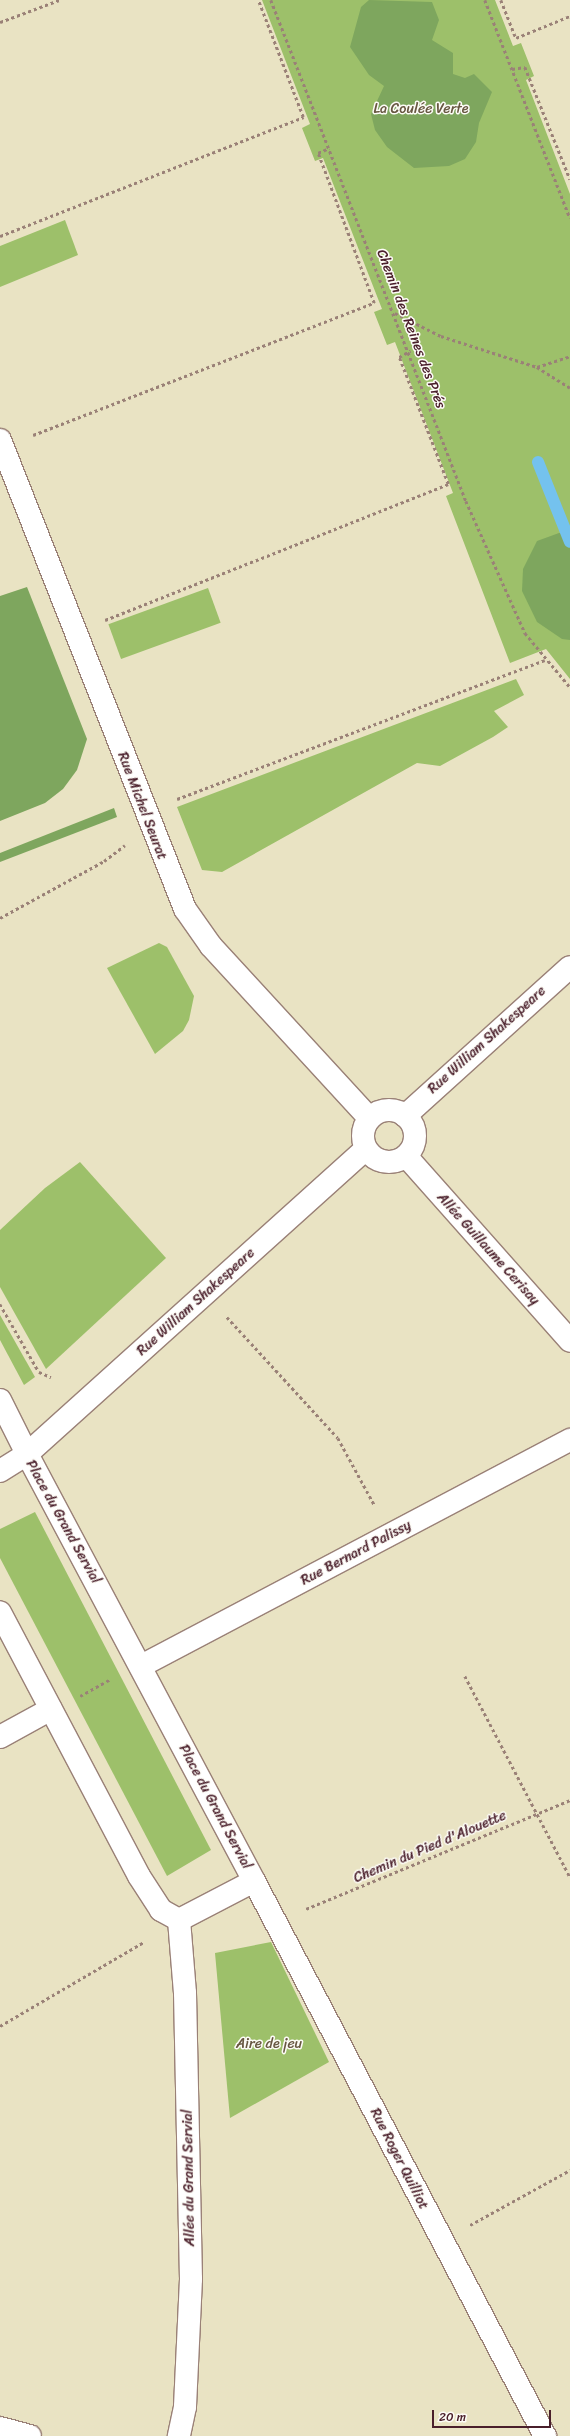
<!DOCTYPE html>
<meta charset="utf-8">
<style>
body{margin:0}
#map{position:relative;width:570px;height:2436px;overflow:hidden;background:#e9e3c3;font-family:Sriracha,sans-serif}
div>[style]{position:absolute}
.green>*{inset:0;background:#9dc06a;transform-origin:0 0}
.forest>*{inset:0;background:#7ea65e}
.stream>*{height:12px;margin:-6px;padding:0 6px;transform-origin:6px;border-radius:6px;background:#74c2ee}
.path>*{height:2.5px;margin-top:-1.25px;transform-origin:0;background:repeating-linear-gradient(90deg,#9a8177 0 3px,transparent 0 6px)}
.roads{filter:drop-shadow(1px 0 #9a8177) drop-shadow(-1px 0 #9a8177) drop-shadow(0 1px #9a8177) drop-shadow(0 -1px #9a8177)}
.street>*{height:22px;margin:-11px;padding:0 11px;transform-origin:11px;border-radius:11px;background:#fff}
.street>.ring{margin:-11px;padding:0;box-sizing:content-box;background:none;border:22px solid #fff;border-radius:50%}
span{translate:-50% -50%;white-space:nowrap;text-align:center;line-height:1.15;-webkit-text-stroke:3px #fdfcf7;paint-order:stroke}
.park-label{font-size:14px;color:#675741}
.street-label{font-size:14px;color:#4a1f2b}
.scale{position:absolute;left:432px;top:2410px;width:119px;height:18px;box-sizing:border-box;border:2px solid #4a1f2b;border-top:0;padding-left:5px;font-size:12px;line-height:14px;white-space:nowrap;color:#4a1f2b;-webkit-text-stroke:3px #fdfcf7;paint-order:stroke}
</style>
<div id="map">
<div class="green">
<div style="clip-path:polygon(262px 0,495px 0,513px 46px,521px 43px,534px 76px,526px 80px,570px 194px,570px 679px,546px 649px,510px 663px,446px 496px,453px 493px,395px 342px,387px 345px,374px 312px,382px 309px,323px 158px,315px 161px,302px 128px,310px 124px)"></div>
<div style="clip-path:polygon(65px 220px,78px 255px,0 287px,0 246px)"></div>
<div style="left:208px;top:588px;width:37px;height:106px;rotate:70deg"></div>
<div style="clip-path:polygon(516px 679px,524px 695px,494px 711px,508px 727px,493px 737px,440px 766px,417px 763px,222px 872px,202px 870px,177px 807px)"></div>
<div style="clip-path:polygon(159px 943px,167px 947px,194px 996px,189px 1020px,183px 1031px,155px 1054px,107px 968px)"></div>
<div style="clip-path:polygon(80px 1162px,166px 1258px,46px 1369px,0 1287px,0 1230px,45px 1188px)"></div>
<div style="clip-path:polygon(0 1315px,35px 1377px,24px 1385px,0 1340px)"></div>
<div style="clip-path:polygon(35px 1512px,211px 1850px,167px 1876px,0 1558px,0 1529px)"></div>
<div style="clip-path:polygon(271px 1942px,329px 2062px,230px 2118px,215px 1953px)"></div>
</div>
<div class="forest">
<div style="clip-path:polygon(369px 0,432px 2px,439px 20px,432px 40px,453px 53px,453px 74px,465px 78px,474px 74px,492px 92px,479px 123px,476px 142px,465px 159px,449px 166px,414px 168px,387px 147px,375px 130px,371px 114px,384px 86px,369px 75px,350px 47px,361px 7px)"></div>
<div style="clip-path:polygon(559px 533px,570px 534px,570px 640px,562px 639px,537px 622px,522px 591px,523px 569px,537px 541px)"></div>
<div style="clip-path:polygon(27px 587px,87px 739px,77px 770px,63px 789px,45px 803px,0 821px,0 596px)"></div>
<div style="clip-path:polygon(114px 808px,117px 817px,0 862px,0 853px)"></div>
</div>
<div class="stream">
<div style="left:538px;top:462px;width:86px;rotate:68.2deg"></div>
</div>
<div class="path">
<div style="left:271px;top:0;width:538px;rotate:68.73deg"></div>
<div style="left:466px;top:501px;width:145px;rotate:65.9deg"></div>
<div style="left:525px;top:633px;width:70px;rotate:50.2deg"></div>
<div style="left:485px;top:0;width:234px;rotate:68.7deg"></div>
<div style="left:501px;top:0;width:41px;rotate:68.5deg"></div>
<div style="left:516px;top:38px;width:58px;rotate:-22.2deg"></div>
<div style="left:0;top:22px;width:63px;rotate:-20.4deg"></div>
<div style="left:512px;top:69px;width:13px;rotate:-9deg"></div>
<div style="left:525px;top:67px;width:121px;rotate:68.1deg"></div>
<div style="left:0;top:236px;width:326px;rotate:-21.4deg"></div>
<div style="left:303px;top:117px;width:125px;rotate:-111deg"></div>
<div style="left:395px;top:313px;width:51px;rotate:26.6deg"></div>
<div style="left:441px;top:336px;width:101px;rotate:17.9deg"></div>
<div style="left:537px;top:367px;width:39px;rotate:32deg"></div>
<div style="left:537px;top:367px;width:35px;rotate:-18deg"></div>
<div style="left:33px;top:435px;width:366px;rotate:-21.2deg"></div>
<div style="left:374px;top:303px;width:160px;rotate:-110.5deg"></div>
<div style="left:318px;top:153px;width:12px;rotate:-24deg"></div>
<div style="left:105px;top:620px;width:369px;rotate:-21.6deg"></div>
<div style="left:448px;top:484px;width:136px;rotate:-111.1deg"></div>
<div style="left:399px;top:357px;width:13px;rotate:-29deg"></div>
<div style="left:177px;top:799px;width:393px;rotate:-20.7deg"></div>
<div style="left:0;top:918px;width:119px;rotate:-28.7deg"></div>
<div style="left:104px;top:861px;width:26px;rotate:-37deg"></div>
<div style="left:0;top:1304px;width:78px;rotate:60.2deg"></div>
<div style="left:39px;top:1372px;width:13px;rotate:23deg"></div>
<div style="left:227px;top:1317px;width:164px;rotate:47.5deg"></div>
<div style="left:338px;top:1438px;width:77px;rotate:61.4deg"></div>
<div style="left:465px;top:1676px;width:227px;rotate:62.4deg"></div>
<div style="left:80px;top:1696px;width:35px;rotate:-29deg"></div>
<div style="left:306px;top:1909px;width:286px;rotate:-22.4deg"></div>
<div style="left:0;top:2026px;width:167px;rotate:-30.3deg"></div>
<div style="left:470px;top:2225px;width:114px;rotate:-28.8deg"></div>
</div>
<div class="roads">
<div class="street">
<div style="left:0;top:440px;width:504px;rotate:68.47deg"></div>
<div style="left:185px;top:909px;width:45px;rotate:54.9deg"></div>
<div style="left:211px;top:946px;width:234px;rotate:47.4deg"></div>
<div class="ring" style="left:363px;top:1110px;width:30px;height:30px"></div>
<div style="left:405px;top:1116px;width:222px;rotate:-42.1deg"></div>
<div style="left:406px;top:1156px;width:247px;rotate:48.4deg"></div>
<div style="left:0;top:1400px;width:60px;rotate:63.4deg"></div>
<div style="left:27px;top:1454px;width:455px;rotate:-42deg"></div>
<div style="left:0;top:1471px;width:32px;rotate:-32deg"></div>
<div style="left:27px;top:1454px;width:484px;rotate:62deg"></div>
<div style="left:254px;top:1881px;width:85px;rotate:152.5deg"></div>
<div style="left:179px;top:1920px;width:21px;rotate:-151deg"></div>
<div style="left:161px;top:1910px;width:40px;rotate:-122.9deg"></div>
<div style="left:139px;top:1876px;width:298px;rotate:-117.8deg"></div>
<div style="left:141px;top:1666px;width:485px;rotate:-27.8deg"></div>
<div style="left:0;top:1737px;width:58px;rotate:-28.8deg"></div>
<div style="left:254px;top:1881px;width:627px;rotate:62.33deg"></div>
<div style="left:179px;top:1920px;width:73px;rotate:85.3deg"></div>
<div style="left:185px;top:1993px;width:286px;rotate:88.8deg"></div>
<div style="left:191px;top:2279px;width:128px;rotate:92.7deg"></div>
<div style="left:185px;top:2407px;width:30px;rotate:102deg"></div>
<div style="left:0;top:2428px;width:31px;rotate:15deg"></div>
</div>
</div>
<div class="park-label">
<span style="left:421px;top:109px">La Coulée Verte</span>
<span style="left:269px;top:2044px">Aire de jeu</span>
</div>
<div class="street-label">
<span style="left:411px;top:329px;rotate:69deg">Chemin des Reines des Prés</span>
<span style="left:142px;top:806px;rotate:69deg">Rue Michel Seurat</span>
<span style="left:487px;top:1040px;rotate:-42deg">Rue William Shakespeare</span>
<span style="left:488px;top:1249px;rotate:48deg">Allée Guillaume Cerisay</span>
<span style="left:196px;top:1302px;rotate:-42deg">Rue William Shakespeare</span>
<span style="left:63px;top:1522px;rotate:61deg">Place du Grand Servial</span>
<span style="left:356px;top:1553px;rotate:-28deg">Rue Bernard Palissy</span>
<span style="left:215px;top:1807px;rotate:62deg">Place du Grand Servial</span>
<span style="left:430px;top:1847px;rotate:-23deg">Chemin du Pied d'Alouette</span>
<span style="left:399px;top:2159px;rotate:63deg">Rue Roger Quilliot</span>
<span style="left:189px;top:2178px;rotate:-91deg">Allée du Grand Servial</span>
</div>
<div class="scale">20 m</div>
</div>
